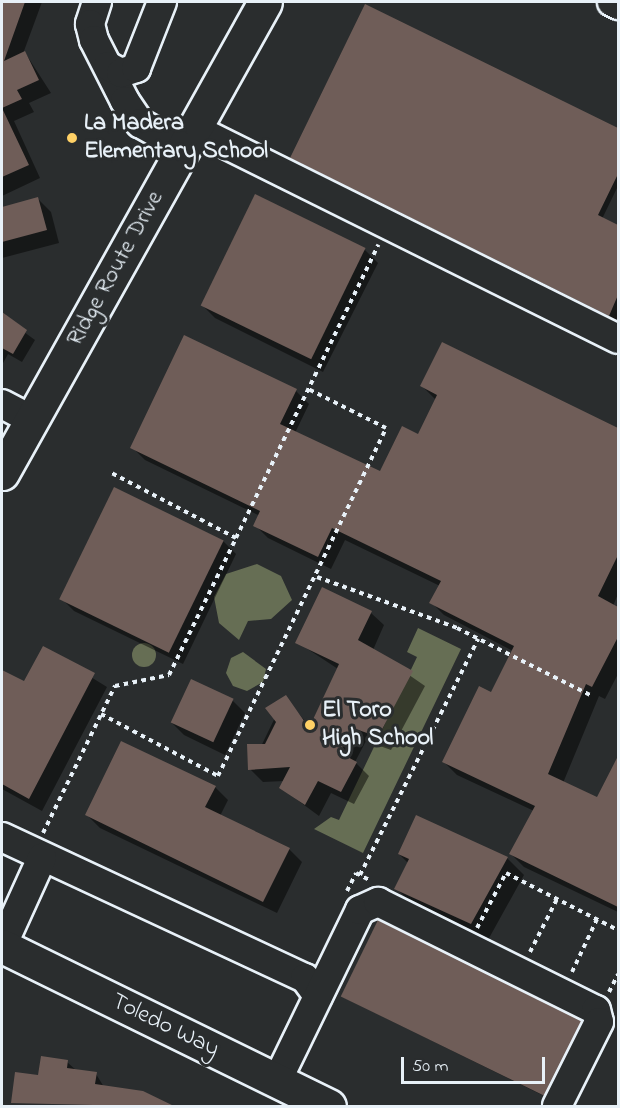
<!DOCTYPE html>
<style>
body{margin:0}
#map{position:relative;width:620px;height:1108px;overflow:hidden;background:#2a2d2e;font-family:"Indie Flower",sans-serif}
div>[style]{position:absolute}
.green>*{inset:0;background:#666e54}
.round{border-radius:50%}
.shadow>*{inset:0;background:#0007}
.building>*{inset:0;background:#6f5d58;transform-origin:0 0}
.path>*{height:4px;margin-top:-2px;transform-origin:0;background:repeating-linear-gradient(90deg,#e8f1f8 0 4.5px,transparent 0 9px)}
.roads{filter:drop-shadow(2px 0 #e8f1f8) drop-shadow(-2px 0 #e8f1f8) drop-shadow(0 2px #e8f1f8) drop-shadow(0 -2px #e8f1f8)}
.minor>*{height:28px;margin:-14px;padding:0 14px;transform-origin:14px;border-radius:14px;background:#2a2d2e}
.major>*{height:33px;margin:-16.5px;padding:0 16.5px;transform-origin:16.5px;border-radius:16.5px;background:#2a2d2e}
.dots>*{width:16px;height:16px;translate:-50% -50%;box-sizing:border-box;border:3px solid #2a2d2e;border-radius:50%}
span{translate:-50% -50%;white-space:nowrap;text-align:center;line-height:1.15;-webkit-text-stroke:6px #2a2d2e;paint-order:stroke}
.poi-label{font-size:24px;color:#e8f1f8;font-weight:700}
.left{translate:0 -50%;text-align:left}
.street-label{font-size:24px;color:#e8f1f8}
.frame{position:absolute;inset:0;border:3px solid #e8f1f8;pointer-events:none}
.scale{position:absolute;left:401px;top:1057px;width:144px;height:27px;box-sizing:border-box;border:3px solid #e8f1f8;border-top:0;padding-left:8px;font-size:18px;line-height:21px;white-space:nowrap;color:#e8f1f8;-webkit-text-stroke:4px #2a2d2e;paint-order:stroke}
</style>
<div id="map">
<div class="green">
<div style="clip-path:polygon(257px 564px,281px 576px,292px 600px,271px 619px,248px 621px,239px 640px,219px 623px,214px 597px,226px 574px)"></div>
<div style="clip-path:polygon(418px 628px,461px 649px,363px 853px,314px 829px,331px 817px,339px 820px,417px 657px,407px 652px)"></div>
<div class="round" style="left:132px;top:643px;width:24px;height:24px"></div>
<div style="clip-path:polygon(243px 652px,266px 669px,263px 682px,247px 691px,233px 686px,226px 673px,231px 658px)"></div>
</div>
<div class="shadow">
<div style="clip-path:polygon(2px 2px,42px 2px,24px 51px,51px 93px,29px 103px,34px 112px,14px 121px,40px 178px,2px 196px)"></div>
<div style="clip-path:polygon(365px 6px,618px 130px,618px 186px,602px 219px,618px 227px,618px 324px,292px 157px)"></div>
<div style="clip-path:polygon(38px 199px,51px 212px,59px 243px,2px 258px,2px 208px)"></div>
<div style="clip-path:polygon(365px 250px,378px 263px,323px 372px,215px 318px,202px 305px)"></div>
<div style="clip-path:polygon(2px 316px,35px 340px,22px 362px,8px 354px,2px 365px)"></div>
<div style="clip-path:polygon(443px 344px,618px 430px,618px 594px,613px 606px,618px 609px,618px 674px,605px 699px,599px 696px,563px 783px,598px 799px,618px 759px,618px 912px,524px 867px,511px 854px,534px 811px,457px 775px,444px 762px,492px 694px,513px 651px,444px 615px,431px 602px,440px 586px,345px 540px,331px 569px,268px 538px,255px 525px,260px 516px,145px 460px,132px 447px,296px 391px,309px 404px,295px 433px,381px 473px,418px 436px,436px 400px,422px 386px)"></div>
<div style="clip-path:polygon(223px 541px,236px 554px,183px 664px,74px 611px,61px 598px)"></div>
<div style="clip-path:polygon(371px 613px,384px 625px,373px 650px,425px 686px,391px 750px,366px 741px,355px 762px,369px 776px,354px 804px,331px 793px,319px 816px,281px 788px,284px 781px,263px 782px,250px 769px,285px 697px,310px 727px,338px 669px,297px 642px)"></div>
<div style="clip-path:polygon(44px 648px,107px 687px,42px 811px,2px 789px,2px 671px,25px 683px)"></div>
<div style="clip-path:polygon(192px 681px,232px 700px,245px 713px,225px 755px,184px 735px,171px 722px)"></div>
<div style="clip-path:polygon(215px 787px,228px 800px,220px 816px,289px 849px,302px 862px,277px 913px,100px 828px,87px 815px)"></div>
<div style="clip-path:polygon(399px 854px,507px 858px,524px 875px,488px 940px,413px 905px,396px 888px,408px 863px)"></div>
<div style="clip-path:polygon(343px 997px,580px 1022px,584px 1026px,548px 1098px)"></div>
<div style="clip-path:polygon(67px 1062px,77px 1071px,96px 1074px,104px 1087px,172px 1106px,12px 1102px,39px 1077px)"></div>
</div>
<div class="building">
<div style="clip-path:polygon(2px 2px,25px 2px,4px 61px,25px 51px,39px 80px,17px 90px,22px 99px,2px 108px,29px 165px,2px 177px)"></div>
<div style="clip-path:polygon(365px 4px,618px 128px,618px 174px,598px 215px,618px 225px,618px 295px,609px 316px,290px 158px)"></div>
<div style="left:255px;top:194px;width:123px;height:124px;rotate:26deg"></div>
<div style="clip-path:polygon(38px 197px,47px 230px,2px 242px,2px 207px)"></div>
<div style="clip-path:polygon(2px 312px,27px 330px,13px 354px,2px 348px)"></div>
<div style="clip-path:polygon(184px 335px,297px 389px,280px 424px,380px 471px,402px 426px,418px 434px,437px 395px,420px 386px,442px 342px,618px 428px,618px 555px,598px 596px,618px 607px,618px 637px,592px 687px,586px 684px,548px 774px,597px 797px,618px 756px,618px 907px,509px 854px,535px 806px,442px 762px,479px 686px,491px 692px,514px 646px,429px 603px,441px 581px,332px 528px,318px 557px,253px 526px,260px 511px,130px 448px)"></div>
<div style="left:114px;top:487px;width:122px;height:125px;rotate:26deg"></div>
<div style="clip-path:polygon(322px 587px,372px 611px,358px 640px,413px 671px,378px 737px,353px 728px,340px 753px,357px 762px,341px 792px,318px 781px,305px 805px,279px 788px,290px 767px,248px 770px,247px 744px,265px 744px,276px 722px,265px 708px,286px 695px,309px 728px,339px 664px,295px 643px)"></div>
<div style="clip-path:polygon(43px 646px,95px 673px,29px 799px,2px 784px,2px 670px,24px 681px)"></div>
<div style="left:191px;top:679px;width:47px;height:48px;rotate:25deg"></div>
<div style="clip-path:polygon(121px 741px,216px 786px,205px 807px,290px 848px,263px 902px,85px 815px)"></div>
<div style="clip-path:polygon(416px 815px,508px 857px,471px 924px,394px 889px,409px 859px,398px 854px)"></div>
<div style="left:378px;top:920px;width:227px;height:85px;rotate:26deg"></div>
<div style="clip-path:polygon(41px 1056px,68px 1060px,67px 1068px,97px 1072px,95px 1084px,143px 1091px,176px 1107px,11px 1103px,15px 1072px,38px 1075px)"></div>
</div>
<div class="path">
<div style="left:236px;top:538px;width:326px;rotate:-64.1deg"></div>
<div style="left:317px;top:577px;width:149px;rotate:20deg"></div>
<div style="left:457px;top:628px;width:149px;rotate:26.7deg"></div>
<div style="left:101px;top:714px;width:132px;rotate:27.9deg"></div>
<div style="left:218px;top:776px;width:386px;rotate:-64.2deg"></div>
<div style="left:386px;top:428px;width:87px;rotate:-153.4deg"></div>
<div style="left:43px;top:833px;width:164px;rotate:-63.9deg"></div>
<div style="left:115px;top:686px;width:55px;rotate:-11.5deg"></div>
<div style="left:169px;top:675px;width:153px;rotate:-63.9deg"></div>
<div style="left:236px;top:538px;width:142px;rotate:-152.4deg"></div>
<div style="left:360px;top:875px;width:264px;rotate:-63.4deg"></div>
<div style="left:347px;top:891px;width:20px;rotate:-63deg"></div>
<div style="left:356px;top:873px;width:15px;rotate:28deg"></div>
<div style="left:477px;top:928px;width:62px;rotate:-62.2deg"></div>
<div style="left:506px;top:873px;width:126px;rotate:27deg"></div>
<div style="left:530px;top:952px;width:59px;rotate:-63deg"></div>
<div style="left:572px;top:972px;width:59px;rotate:-64.7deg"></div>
<div style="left:609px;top:992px;width:20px;rotate:-63deg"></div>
</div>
<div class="roads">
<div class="minor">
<div style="left:97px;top:2px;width:23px;rotate:108deg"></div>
<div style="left:90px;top:24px;width:16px;rotate:76deg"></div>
<div style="left:94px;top:40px;width:68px;rotate:63.1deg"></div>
<div style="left:125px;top:101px;width:27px;rotate:56deg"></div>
<div style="left:140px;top:123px;width:49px;rotate:29.2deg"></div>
<div style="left:612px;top:2px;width:7px;rotate:27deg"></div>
<div style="left:108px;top:66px;width:15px;rotate:28deg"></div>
<div style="left:121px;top:73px;width:16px;rotate:-18deg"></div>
<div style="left:136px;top:68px;width:71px;rotate:-68.5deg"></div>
<div style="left:193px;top:128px;width:474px;rotate:26.4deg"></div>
<div style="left:2px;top:404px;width:34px;rotate:28deg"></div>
<div style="left:2px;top:837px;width:334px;rotate:25deg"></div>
<div style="left:305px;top:978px;width:22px;rotate:54deg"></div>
<div style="left:2px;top:946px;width:97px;rotate:-65.6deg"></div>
<div style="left:277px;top:1081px;width:190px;rotate:-64.1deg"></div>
<div style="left:360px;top:910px;width:20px;rotate:-24deg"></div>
<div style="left:378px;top:902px;width:243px;rotate:26.4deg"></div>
<div style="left:596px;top:1010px;width:12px;rotate:76deg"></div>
<div style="left:599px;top:1022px;width:94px;rotate:116.6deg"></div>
</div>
<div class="major">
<div style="left:2px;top:473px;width:539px;rotate:-60.82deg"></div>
<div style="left:2px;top:946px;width:364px;rotate:26.1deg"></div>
</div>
</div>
<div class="dots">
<div style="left:72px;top:138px;background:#ffd166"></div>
<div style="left:310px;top:725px;background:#ffd166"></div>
</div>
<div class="poi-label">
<span class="left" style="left:84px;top:138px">La Madera<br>Elementary School</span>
<span class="left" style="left:322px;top:725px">El Toro<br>High School</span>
</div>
<div class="street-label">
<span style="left:116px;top:269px;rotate:-61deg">Ridge Route Drive</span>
<span style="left:165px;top:1026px;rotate:26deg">Toledo Way</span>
</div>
<div class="frame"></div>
<div class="scale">50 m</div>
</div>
